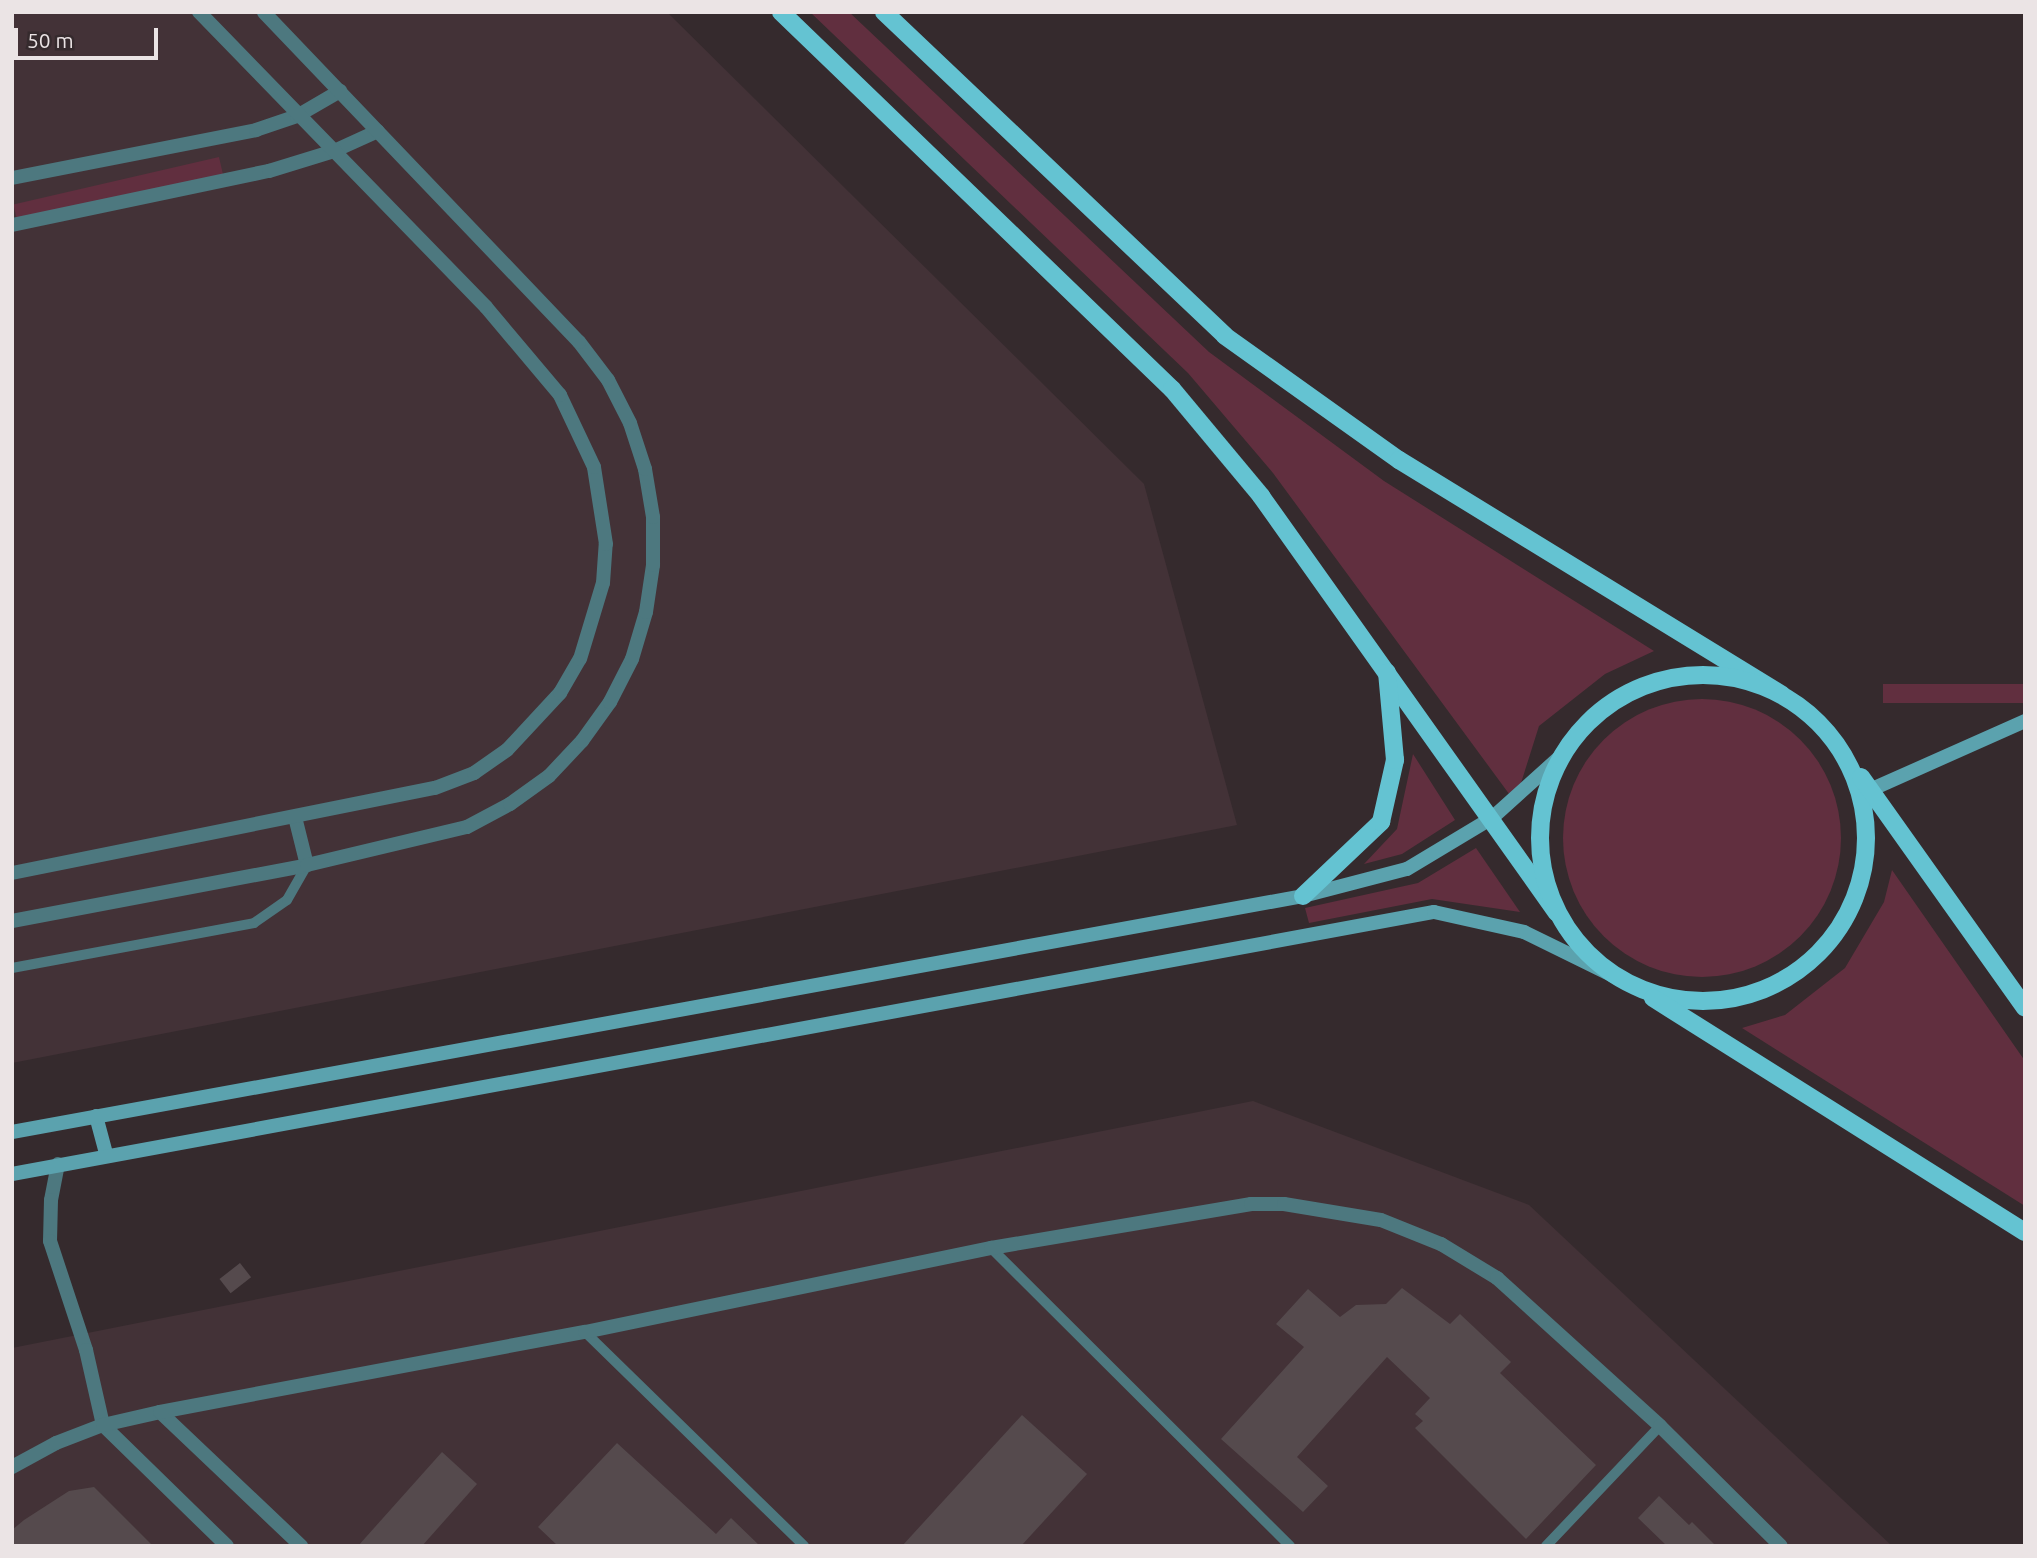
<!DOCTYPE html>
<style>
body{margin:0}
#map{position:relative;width:2037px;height:1558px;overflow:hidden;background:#352a2d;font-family:Ubuntu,sans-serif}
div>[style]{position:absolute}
.built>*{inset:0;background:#433237}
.green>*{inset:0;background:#612f3f;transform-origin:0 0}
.round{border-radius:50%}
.building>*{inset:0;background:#554a4d;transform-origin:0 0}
.service>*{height:10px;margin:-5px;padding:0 5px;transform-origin:5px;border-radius:5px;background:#4d787f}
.minor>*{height:14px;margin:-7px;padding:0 7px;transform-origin:7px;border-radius:7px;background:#4d787f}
.tertiary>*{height:14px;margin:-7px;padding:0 7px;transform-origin:7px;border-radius:7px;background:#4d787f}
.secondary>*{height:14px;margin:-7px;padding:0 7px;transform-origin:7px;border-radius:7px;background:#5ba2ae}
.primary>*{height:18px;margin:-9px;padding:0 9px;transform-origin:9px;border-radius:9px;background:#64c3d2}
.primary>.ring{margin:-9px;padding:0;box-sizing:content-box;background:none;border:18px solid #64c3d2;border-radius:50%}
span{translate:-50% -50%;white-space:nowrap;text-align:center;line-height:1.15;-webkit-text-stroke:5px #352a2d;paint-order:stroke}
.frame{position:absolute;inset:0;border:14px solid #ebe4e5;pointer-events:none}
.scale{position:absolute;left:14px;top:28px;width:144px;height:32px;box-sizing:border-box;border:4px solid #ebe4e5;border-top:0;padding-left:9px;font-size:21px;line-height:24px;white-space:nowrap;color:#ebe4e5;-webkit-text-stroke:5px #352a2d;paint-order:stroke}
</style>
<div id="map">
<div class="built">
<div style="clip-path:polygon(12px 12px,667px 12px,1144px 484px,1237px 825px,12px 1063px)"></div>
<div style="clip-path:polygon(1253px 1101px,1529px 1205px,1892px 1546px,12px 1546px,12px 1348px)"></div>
</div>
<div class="green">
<div style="clip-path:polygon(810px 12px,849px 12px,1209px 352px,1384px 481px,1654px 651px,1605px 674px,1539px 726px,1515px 802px,1273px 473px,1188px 373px)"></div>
<div style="left:219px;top:157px;width:23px;height:211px;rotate:77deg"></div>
<div style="left:2025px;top:684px;width:19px;height:142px;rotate:90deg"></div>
<div class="round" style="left:1563px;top:699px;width:278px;height:278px"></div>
<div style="clip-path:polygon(1413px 754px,1455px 820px,1402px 854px,1364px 864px,1397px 829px)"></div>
<div style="clip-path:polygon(1476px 848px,1520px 912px,1432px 899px,1309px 923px,1305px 908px,1418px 883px)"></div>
<div style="clip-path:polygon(1892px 870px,2025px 1061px,2025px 1206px,1742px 1028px,1785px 1015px,1845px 968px,1884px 902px)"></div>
</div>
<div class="building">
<div style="left:240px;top:1263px;width:18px;height:26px;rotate:52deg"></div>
<div style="clip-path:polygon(1402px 1288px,1450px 1324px,1460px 1314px,1511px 1362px,1500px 1373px,1596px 1465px,1526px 1539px,1415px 1428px,1423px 1421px,1415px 1414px,1430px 1398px,1387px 1357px,1297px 1457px,1328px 1486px,1303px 1512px,1221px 1439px,1304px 1347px,1276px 1324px,1308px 1289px,1340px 1317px,1356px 1305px,1386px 1304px)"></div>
<div style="clip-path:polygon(1022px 1415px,1087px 1474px,1021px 1546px,902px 1546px)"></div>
<div style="clip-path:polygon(617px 1443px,716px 1534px,731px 1518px,760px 1546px,558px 1546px,538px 1527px)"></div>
<div style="clip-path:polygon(442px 1452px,477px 1484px,422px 1546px,358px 1546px)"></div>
<div style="clip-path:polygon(94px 1487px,153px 1546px,12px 1546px,12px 1530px,24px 1520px,69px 1491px)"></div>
<div style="clip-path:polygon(1659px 1496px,1689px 1525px,1692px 1522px,1716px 1546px,1667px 1546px,1638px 1518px)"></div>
</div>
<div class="service">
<div style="left:12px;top:968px;width:246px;rotate:-10.5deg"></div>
<div style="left:254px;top:923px;width:40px;rotate:-34.9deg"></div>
<div style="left:287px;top:900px;width:40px;rotate:-60.3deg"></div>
<div style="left:991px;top:1248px;width:422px;rotate:44.9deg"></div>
<div style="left:585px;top:1332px;width:306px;rotate:44.3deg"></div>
<div style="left:1546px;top:1546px;width:166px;rotate:-46.5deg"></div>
</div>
<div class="minor">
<div style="left:12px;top:178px;width:249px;rotate:-11.1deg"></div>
<div style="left:256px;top:130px;width:43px;rotate:-18.9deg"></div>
<div style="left:297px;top:116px;width:50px;rotate:-30.2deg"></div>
<div style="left:12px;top:225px;width:263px;rotate:-11.9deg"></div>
<div style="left:269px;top:171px;width:68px;rotate:-17.1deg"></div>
<div style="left:334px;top:151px;width:48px;rotate:-24.4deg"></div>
<div style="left:58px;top:1164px;width:37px;rotate:101deg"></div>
<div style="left:51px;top:1200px;width:41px;rotate:91.4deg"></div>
<div style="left:50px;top:1241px;width:115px;rotate:71.7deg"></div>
<div style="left:86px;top:1350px;width:77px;rotate:77.2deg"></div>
<div style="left:103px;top:1425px;width:173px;rotate:44.3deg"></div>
<div style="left:160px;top:1412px;width:195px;rotate:43.5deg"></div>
</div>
<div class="tertiary">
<div style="left:295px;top:817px;width:49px;rotate:76deg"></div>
<div style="left:12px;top:873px;width:431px;rotate:-11.4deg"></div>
<div style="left:435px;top:788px;width:42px;rotate:-21deg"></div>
<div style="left:474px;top:773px;width:40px;rotate:-34.9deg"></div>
<div style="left:507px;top:750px;width:78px;rotate:-47.1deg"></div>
<div style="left:560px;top:693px;width:39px;rotate:-60deg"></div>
<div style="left:580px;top:659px;width:79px;rotate:-73.2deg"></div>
<div style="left:603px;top:583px;width:39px;rotate:-86deg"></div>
<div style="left:606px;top:544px;width:78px;rotate:-98.9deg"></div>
<div style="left:594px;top:467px;width:80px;rotate:-115.3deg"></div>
<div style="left:560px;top:395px;width:115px;rotate:-130.1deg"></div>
<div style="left:486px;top:307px;width:412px;rotate:-134.2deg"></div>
<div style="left:12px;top:921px;width:300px;rotate:-10.7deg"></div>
<div style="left:307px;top:865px;width:164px;rotate:-13.4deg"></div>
<div style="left:467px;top:827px;width:49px;rotate:-28.1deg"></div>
<div style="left:510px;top:804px;width:48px;rotate:-35.7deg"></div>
<div style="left:549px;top:776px;width:48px;rotate:-46.7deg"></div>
<div style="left:582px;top:741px;width:48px;rotate:-54.3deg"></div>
<div style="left:610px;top:702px;width:48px;rotate:-62.9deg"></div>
<div style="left:632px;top:659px;width:49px;rotate:-73.4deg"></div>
<div style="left:646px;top:612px;width:48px;rotate:-81.5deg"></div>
<div style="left:653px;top:565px;width:48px;rotate:-90deg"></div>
<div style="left:653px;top:517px;width:49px;rotate:-99.5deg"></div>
<div style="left:645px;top:469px;width:48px;rotate:-108.1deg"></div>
<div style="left:630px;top:423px;width:48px;rotate:-117.1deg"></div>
<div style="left:608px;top:380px;width:48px;rotate:-127.3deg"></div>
<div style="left:579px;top:342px;width:456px;rotate:-133.7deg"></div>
<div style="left:12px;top:1467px;width:50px;rotate:-28.6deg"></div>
<div style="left:56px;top:1443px;width:50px;rotate:-21deg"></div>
<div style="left:103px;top:1425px;width:58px;rotate:-12.8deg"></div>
<div style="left:160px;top:1412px;width:432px;rotate:-10.7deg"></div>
<div style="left:585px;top:1332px;width:415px;rotate:-11.7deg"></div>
<div style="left:991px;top:1248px;width:264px;rotate:-9.6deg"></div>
<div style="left:1251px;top:1204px;width:33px"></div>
<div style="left:1284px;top:1204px;width:98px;rotate:9.4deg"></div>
<div style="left:1381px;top:1220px;width:65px;rotate:21.8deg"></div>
<div style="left:1441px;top:1244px;width:66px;rotate:31.3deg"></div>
<div style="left:1497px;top:1278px;width:220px;rotate:42.2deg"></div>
<div style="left:1660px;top:1426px;width:170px;rotate:44.8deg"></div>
</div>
<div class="secondary">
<div style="left:1870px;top:790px;width:170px;rotate:-24deg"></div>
<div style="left:96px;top:1116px;width:38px;rotate:75deg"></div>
<div style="left:12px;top:1132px;width:1312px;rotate:-10.36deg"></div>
<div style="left:1303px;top:896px;width:107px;rotate:-14.6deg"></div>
<div style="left:1407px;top:869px;width:99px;rotate:-31deg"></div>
<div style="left:1492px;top:818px;width:96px;rotate:-42deg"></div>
<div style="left:12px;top:1174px;width:1446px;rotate:-10.44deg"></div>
<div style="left:1434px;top:912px;width:92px;rotate:12.5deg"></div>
<div style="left:1524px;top:932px;width:102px;rotate:26.1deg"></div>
</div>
<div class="primary">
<div style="left:781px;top:12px;width:543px;rotate:43.96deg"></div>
<div style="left:1172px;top:389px;width:139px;rotate:50.2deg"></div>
<div style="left:1261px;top:496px;width:511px;rotate:54.63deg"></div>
<div style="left:884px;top:12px;width:470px;rotate:43.5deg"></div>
<div style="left:1225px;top:336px;width:214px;rotate:35.5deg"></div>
<div style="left:1399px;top:460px;width:449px;rotate:31.5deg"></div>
<div class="ring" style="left:1540px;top:675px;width:308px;height:308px"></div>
<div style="left:1861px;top:777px;width:283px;rotate:54.6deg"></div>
<div style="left:1303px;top:896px;width:108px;rotate:-43.5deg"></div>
<div style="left:1381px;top:822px;width:64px;rotate:-77.3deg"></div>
<div style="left:1395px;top:760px;width:88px;rotate:-95.2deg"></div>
<div style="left:1653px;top:998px;width:439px;rotate:32.2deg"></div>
</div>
<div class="frame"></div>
<div class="scale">50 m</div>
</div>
